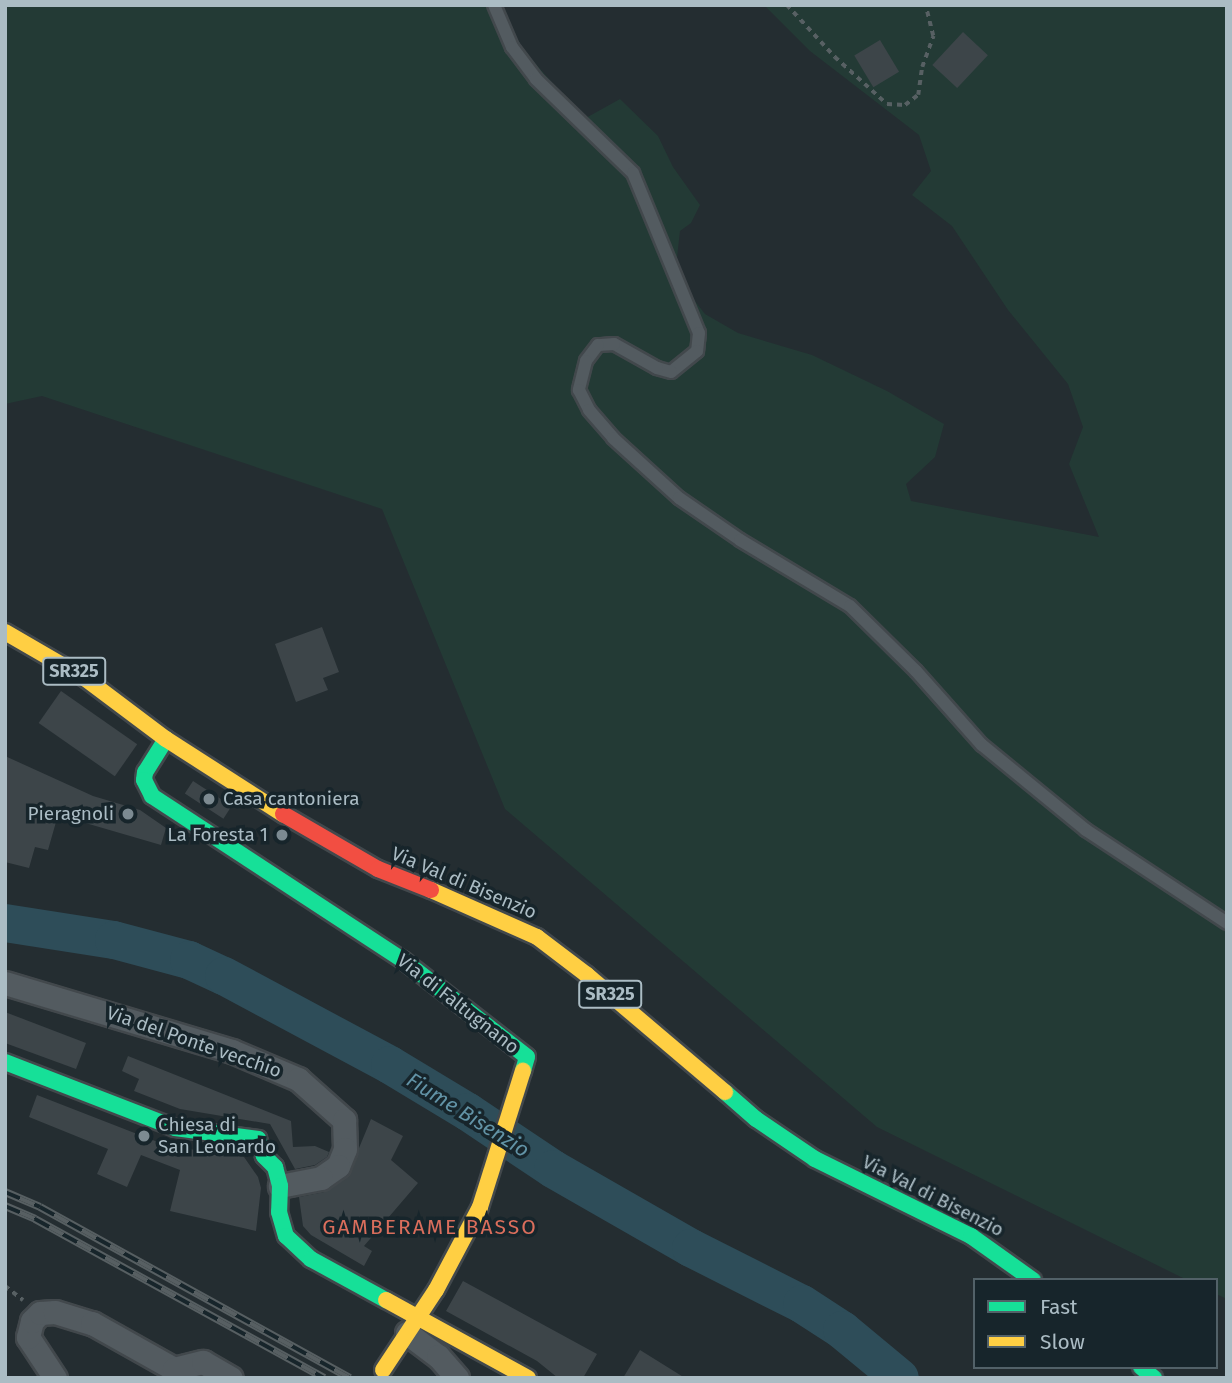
<!DOCTYPE html>
<style>
body{margin:0}
#map{position:relative;width:1232px;height:1383px;overflow:hidden;background:#242d31;font-family:"Fira Sans",sans-serif}
div>[style]{position:absolute}
.green>*{inset:0;background:#233a35}
.river>*{height:38px;margin:-19px;padding:0 19px;transform-origin:19px;border-radius:19px;background:#2e4d59}
.building>*{inset:0;background:#3d4549;transform-origin:0 0}
.path>*{height:3.5px;margin-top:-1.75px;transform-origin:0;background:repeating-linear-gradient(90deg,#576063 0 5px,transparent 0 10px)}
.roads{filter:drop-shadow(2px 0 #42484c) drop-shadow(-2px 0 #42484c) drop-shadow(0 2px #42484c) drop-shadow(0 -2px #42484c)}
.lane>*{height:12px;margin:-6px;padding:0 6px;transform-origin:6px;border-radius:6px;background:#535b60}
.street>*{height:23px;margin:-11.5px;padding:0 11.5px;transform-origin:11.5px;border-radius:11.5px;background:#535b60}
.fast>*{height:16px;margin:-8px;padding:0 8px;transform-origin:8px;border-radius:8px;background:#16e098}
.slow>*{height:16px;margin:-8px;padding:0 8px;transform-origin:8px;border-radius:8px;background:#ffcf43}
.jam>*{height:16px;margin:-8px;padding:0 8px;transform-origin:8px;border-radius:8px;background:#f24e42}
.rail>*{height:8px;margin-top:-4px;transform-origin:0;background:repeating-linear-gradient(90deg,#17252b 0 16px,#575f62 0 32px);box-sizing:border-box;border-block:2px solid #575f62}
.dots>*{width:19px;height:19px;translate:-50% -50%;box-sizing:border-box;border:4px solid #17252b;border-radius:50%}
span{translate:-50% -50%;white-space:nowrap;text-align:center;line-height:1.15;-webkit-text-stroke:7px #17252b;paint-order:stroke}
.shield-label span{padding:2px 5px;background:#17252b;border:2px solid;border-radius:5px;-webkit-text-stroke-width:0}
.shield-label{font-size:18px;color:#abbcc4;font-weight:700}
.poi-label{font-size:19px;color:#abbcc4}
.left{translate:0 -50%;text-align:left}
.right{translate:-100% -50%;text-align:right}
.street-label{font-size:19px;color:#abbcc4}
.water-label{font-size:21px;color:#6293a6;font-style:italic}
.neighbourhood-label{font-size:21px;color:#da6e5c;letter-spacing:2px}
.frame{position:absolute;inset:0;border:7px solid #abbcc4;pointer-events:none}
.legend{position:absolute;left:973px;top:1278px;width:245px;height:91px;box-sizing:border-box;background:#17252b;border:2px solid #526168;margin:0;padding:9px 12px;list-style:none;font-size:21px;color:#abbcc4}
.legend li{display:flex;align-items:center;gap:14px;height:35px}
.legend b{width:35px;border:2px solid #526168}
</style>
<div id="map">
<div class="green">
<div style="clip-path:polygon(5px 5px,503px 5px,520px 46px,584px 119px,620px 99px,658px 136px,673px 167px,700px 205px,691px 223px,680px 231px,677px 258px,683px 286px,705px 314px,738px 333px,812px 355px,887px 391px,944px 424px,935px 457px,906px 484px,911px 501px,1099px 537px,1069px 464px,1083px 427px,1068px 384px,1008px 310px,952px 226px,912px 195px,931px 171px,919px 135px,810px 51px,764px 5px,1227px 5px,1227px 1299px,1216px 1294px,1216px 1280px,1187px 1280px,877px 1127px,505px 809px,382px 509px,42px 396px,5px 404px)"></div>
</div>
<div class="river">
<div style="left:5px;top:923px;width:110px;rotate:8.9deg"></div>
<div style="left:114px;top:940px;width:78px;rotate:14.9deg"></div>
<div style="left:189px;top:960px;width:38px;rotate:25deg"></div>
<div style="left:224px;top:976px;width:188px;rotate:28.2deg"></div>
<div style="left:390px;top:1065px;width:91px;rotate:31.1deg"></div>
<div style="left:468px;top:1112px;width:102px;rotate:33.8deg"></div>
<div style="left:553px;top:1169px;width:159px;rotate:29.8deg"></div>
<div style="left:691px;top:1248px;width:124px;rotate:26.8deg"></div>
<div style="left:802px;top:1304px;width:48px;rotate:33deg"></div>
<div style="left:842px;top:1330px;width:75px;rotate:39.6deg"></div>
</div>
<div class="building">
<div style="left:963px;top:32px;width:34px;height:45px;rotate:43deg"></div>
<div style="left:880px;top:40px;width:37px;height:30px;rotate:59deg"></div>
<div style="clip-path:polygon(322px 627px,339px 672px,323px 678px,328px 690px,296px 702px,275px 644px)"></div>
<div style="left:61px;top:691px;width:93px;height:39px;rotate:35deg"></div>
<div style="clip-path:polygon(5px 756px,93px 796px,140px 810px,166px 828px,161px 845px,58px 815px,48px 850px,35px 847px,29px 868px,5px 862px)"></div>
<div style="left:193px;top:781px;width:46px;height:15px;rotate:33deg"></div>
<div style="clip-path:polygon(5px 1012px,86px 1043px,76px 1069px,5px 1043px)"></div>
<div style="clip-path:polygon(128px 1056px,291px 1121px,293px 1147px,315px 1146px,329px 1152px,327px 1157px,315px 1165px,295px 1169px,270px 1124px,180px 1109px,134px 1091px,139px 1079px,122px 1071px)"></div>
<div style="clip-path:polygon(37px 1095px,168px 1146px,244px 1157px,258px 1177px,261px 1188px,256px 1231px,170px 1211px,180px 1170px,141px 1155px,127px 1187px,97px 1174px,108px 1149px,29px 1117px)"></div>
<div style="clip-path:polygon(371px 1119px,403px 1136px,391px 1160px,418px 1183px,364px 1246px,372px 1251px,364px 1266px,311px 1235px,303px 1226px,299px 1197px,324px 1192px,347px 1177px)"></div>
<div style="clip-path:polygon(463px 1281px,597px 1354px,583px 1378px,558px 1378px,537px 1361px,446px 1311px)"></div>
<div style="clip-path:polygon(640px 1350px,685px 1378px,623px 1378px)"></div>
</div>
<div class="path">
<div style="left:787px;top:5px;width:71px;rotate:47.3deg"></div>
<div style="left:835px;top:57px;width:70px;rotate:42.1deg"></div>
<div style="left:887px;top:104px;width:18px;rotate:3deg"></div>
<div style="left:905px;top:105px;width:16px;rotate:-38deg"></div>
<div style="left:918px;top:95px;width:28px;rotate:-82deg"></div>
<div style="left:922px;top:67px;width:33px;rotate:-70deg"></div>
<div style="left:933px;top:36px;width:32px;rotate:-104deg"></div>
<div style="left:5px;top:1286px;width:23px;rotate:38deg"></div>
</div>
<div class="roads">
<div class="lane">
<div style="left:494px;top:5px;width:46px;rotate:66.8deg"></div>
<div style="left:512px;top:47px;width:40px;rotate:53deg"></div>
<div style="left:536px;top:79px;width:135px;rotate:44.1deg"></div>
<div style="left:633px;top:173px;width:173px;rotate:67.6deg"></div>
<div style="left:699px;top:333px;width:18px;rotate:96deg"></div>
<div style="left:697px;top:351px;width:33px;rotate:141deg"></div>
<div style="left:671px;top:372px;width:15px;rotate:-164deg"></div>
<div style="left:657px;top:368px;width:49px;rotate:-150.8deg"></div>
<div style="left:614px;top:344px;width:16px;rotate:176deg"></div>
<div style="left:598px;top:345px;width:20px;rotate:127deg"></div>
<div style="left:586px;top:361px;width:30px;rotate:104deg"></div>
<div style="left:579px;top:390px;width:22px;rotate:63deg"></div>
<div style="left:589px;top:410px;width:37px;rotate:49deg"></div>
<div style="left:613px;top:438px;width:89px;rotate:42.3deg"></div>
<div style="left:679px;top:498px;width:74px;rotate:34.5deg"></div>
<div style="left:740px;top:540px;width:128px;rotate:31deg"></div>
<div style="left:850px;top:606px;width:93px;rotate:44.6deg"></div>
<div style="left:916px;top:671px;width:99px;rotate:48.3deg"></div>
<div style="left:982px;top:745px;width:134px;rotate:39.3deg"></div>
<div style="left:1086px;top:830px;width:169px;rotate:33.4deg"></div>
</div>
<div class="street">
<div style="left:5px;top:983px;width:237px;rotate:16.7deg"></div>
<div style="left:232px;top:1051px;width:72px;rotate:23deg"></div>
<div style="left:298px;top:1079px;width:62px;rotate:41.7deg"></div>
<div style="left:344px;top:1120px;width:29px;rotate:88deg"></div>
<div style="left:345px;top:1149px;width:18px;rotate:112deg"></div>
<div style="left:338px;top:1166px;width:21px;rotate:145deg"></div>
<div style="left:321px;top:1178px;width:42px;rotate:169deg"></div>
<div style="left:407px;top:1333px;width:39px;rotate:37deg"></div>
<div style="left:438px;top:1356px;width:29px;rotate:49deg"></div>
<div style="left:55px;top:1378px;width:49px;rotate:-123.4deg"></div>
<div style="left:28px;top:1337px;width:16px;rotate:-76deg"></div>
<div style="left:32px;top:1321px;width:11px;rotate:-45deg"></div>
<div style="left:40px;top:1313px;width:15px;rotate:-4deg"></div>
<div style="left:55px;top:1312px;width:39px;rotate:17deg"></div>
<div style="left:92px;top:1323px;width:94px;rotate:29.3deg"></div>
<div style="left:174px;top:1369px;width:30px;rotate:-14deg"></div>
<div style="left:203px;top:1362px;width:32px;rotate:30deg"></div>
</div>
<div class="fast">
<div style="left:166px;top:739px;width:39px;rotate:122deg"></div>
<div style="left:145px;top:772px;width:8px;rotate:97deg"></div>
<div style="left:144px;top:780px;width:18px;rotate:63deg"></div>
<div style="left:152px;top:796px;width:300px;rotate:33.2deg"></div>
<div style="left:403px;top:960px;width:157px;rotate:38deg"></div>
<div style="left:527px;top:1057px;width:15px;rotate:106deg"></div>
<div style="left:5px;top:1062px;width:182px;rotate:21.2deg"></div>
<div style="left:175px;top:1128px;width:84px;rotate:7.5deg"></div>
<div style="left:258px;top:1139px;width:18px;rotate:71deg"></div>
<div style="left:264px;top:1156px;width:16px;rotate:45deg"></div>
<div style="left:275px;top:1167px;width:20px;rotate:75deg"></div>
<div style="left:280px;top:1186px;width:26px;rotate:92deg"></div>
<div style="left:279px;top:1212px;width:25px;rotate:74deg"></div>
<div style="left:286px;top:1236px;width:34px;rotate:43deg"></div>
<div style="left:311px;top:1259px;width:85px;rotate:28.7deg"></div>
<div style="left:725px;top:1092px;width:41px;rotate:41.1deg"></div>
<div style="left:756px;top:1119px;width:71px;rotate:34.1deg"></div>
<div style="left:815px;top:1159px;width:174px;rotate:26.3deg"></div>
<div style="left:971px;top:1236px;width:76px;rotate:35.4deg"></div>
<div style="left:1141px;top:1367px;width:17px;rotate:40deg"></div>
</div>
<div class="slow">
<div style="left:5px;top:632px;width:94px;rotate:30.1deg"></div>
<div style="left:86px;top:679px;width:100px;rotate:36.9deg"></div>
<div style="left:166px;top:739px;width:139px;rotate:32.7deg"></div>
<div style="left:431px;top:890px;width:116px;rotate:23.9deg"></div>
<div style="left:537px;top:937px;width:63px;rotate:37.2deg"></div>
<div style="left:587px;top:975px;width:181px;rotate:40.3deg"></div>
<div style="left:386px;top:1300px;width:162px;rotate:28.8deg"></div>
<div style="left:383px;top:1370px;width:96px;rotate:-56.5deg"></div>
<div style="left:436px;top:1290px;width:94px;rotate:-62.1deg"></div>
<div style="left:480px;top:1207px;width:143px;rotate:-72.5deg"></div>
</div>
<div class="jam">
<div style="left:283px;top:814px;width:110px;rotate:30.1deg"></div>
<div style="left:378px;top:869px;width:57px;rotate:21.6deg"></div>
</div>
</div>
<div class="rail">
<div style="left:5px;top:1192px;width:38px;rotate:23deg"></div>
<div style="left:40px;top:1207px;width:354px;rotate:28.9deg"></div>
<div style="left:5px;top:1206px;width:33px;rotate:23deg"></div>
<div style="left:35px;top:1219px;width:330px;rotate:28.8deg"></div>
</div>
<div class="dots">
<div style="left:209px;top:799px;background:#7c8a91"></div>
<div style="left:128px;top:814px;background:#7c8a91"></div>
<div style="left:282px;top:835px;background:#7c8a91"></div>
<div style="left:144px;top:1136px;background:#7c8a91"></div>
</div>
<div class="shield-label">
<span style="left:74px;top:671px">SR325</span>
<span style="left:610px;top:994px">SR325</span>
</div>
<div class="poi-label">
<span class="left" style="left:223px;top:799px">Casa cantoniera</span>
<span class="right" style="left:114px;top:814px">Pieragnoli</span>
<span class="right" style="left:268px;top:835px">La Foresta 1</span>
<span class="left" style="left:158px;top:1136px">Chiesa di<br>San Leonardo</span>
</div>
<div class="street-label">
<span style="left:464px;top:883px;rotate:23deg">Via Val di Bisenzio</span>
<span style="left:458px;top:1004px;rotate:38deg">Via di Faltugnano</span>
<span style="left:194px;top:1042px;rotate:19deg">Via del Ponte vecchio</span>
<span style="left:933px;top:1196px;rotate:27deg">Via Val di Bisenzio</span>
</div>
<div class="water-label">
<span style="left:468px;top:1115px;rotate:32deg">Fiume Bisenzio</span>
</div>
<div class="neighbourhood-label">
<span style="left:430px;top:1227px">GAMBERAME BASSO</span>
</div>
<div class="frame"></div>
<ul class="legend">
<li><b style="height:9px;background:#16e098"></b>Fast</li>
<li><b style="height:9px;background:#ffcf43"></b>Slow</li>
</ul>
</div>
